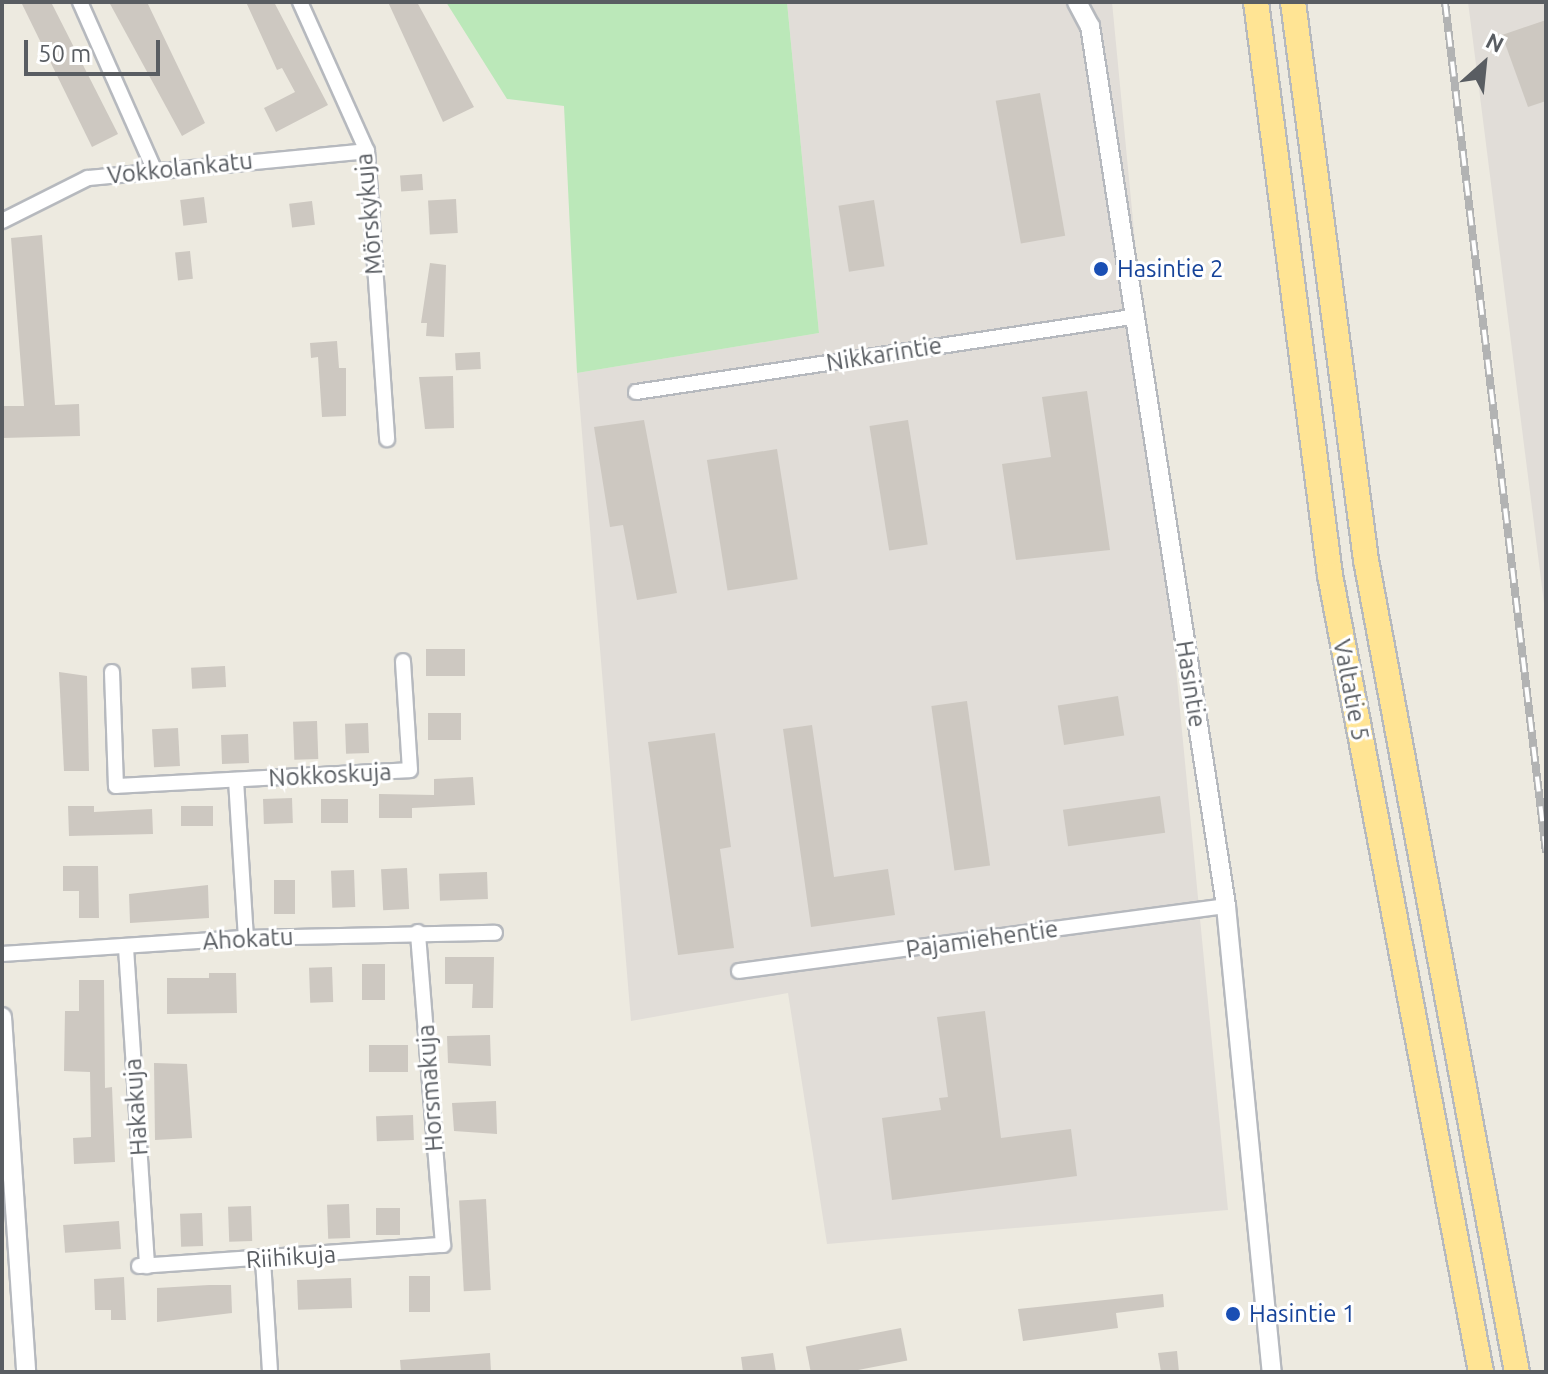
<!DOCTYPE html>
<meta charset="utf-8">
<style>
body{margin:0}
#map{position:relative;width:1548px;height:1374px;overflow:hidden;background:#edeae0;font-family:Ubuntu,sans-serif}
div>[style]{position:absolute}
.industrial>*{inset:0;background:#e1ddd8}
.green>*{inset:0;background:#bbe8b9}
.building>*{inset:0;background:#cdc8c1;transform-origin:0 0}
.roads{filter:drop-shadow(2px 0 #b6b9be) drop-shadow(-2px 0 #b6b9be) drop-shadow(0 2px #b6b9be) drop-shadow(0 -2px #b6b9be)}
.minor>*{height:14px;margin:-7px;padding:0 7px;transform-origin:7px;border-radius:7px;background:#fff}
.tertiary>*{height:18px;margin:-9px;padding:0 9px;transform-origin:9px;border-radius:9px;background:#fff}
.trunk>*{height:24px;margin:-12px;padding:0 12px;transform-origin:12px;border-radius:12px;background:#ffe494}
.rail>*{height:8px;margin-top:-4px;transform-origin:0;background:repeating-linear-gradient(90deg,#fff 0 15px,#b2b3b3 0 30px);box-sizing:border-box;border-block:2px solid #b2b3b3}
.dots>*{width:22px;height:22px;translate:-50% -50%;box-sizing:border-box;border:4px solid #fff;border-radius:50%}
span{translate:-50% -50%;white-space:nowrap;text-align:center;line-height:1.15;-webkit-text-stroke:6px #fff;paint-order:stroke}
.street-label{font-size:24px;color:#595d62}
.transit-label{font-size:24px;color:#164399}
.left{translate:0 -50%;text-align:left}
.frame{position:absolute;inset:0;border:4px solid #595d62;pointer-events:none}
.north{position:absolute;left:1444px;top:24px;width:80px;height:80px;-webkit-text-stroke:6px #fff;paint-order:stroke;rotate:27deg;font-size:22px;font-weight:700;line-height:32px;text-align:center;color:#595d62}
.north::after{content:'';display:block;margin:auto;width:28px;height:36px;background:#595d62;clip-path:polygon(50% 0,100% 100%,50% 72%,0 100%)}
.scale{position:absolute;left:24px;top:40px;width:136px;height:36px;box-sizing:border-box;border:4px solid #595d62;border-top:0;padding-left:10px;font-size:24px;line-height:28px;white-space:nowrap;color:#595d62;-webkit-text-stroke:6px #fff;paint-order:stroke}
</style>
<div id="map">
<div class="industrial">
<div style="clip-path:polygon(787px 2px,1112px 2px,1228px 1210px,827px 1244px,788px 993px,631px 1021px,577px 373px,819px 333px)"></div>
<div style="clip-path:polygon(1468px 2px,1546px 2px,1546px 619px,1473px 41px)"></div>
</div>
<div class="green">
<div style="clip-path:polygon(446px 2px,787px 2px,819px 333px,577px 373px,564px 106px,507px 99px)"></div>
</div>
<div class="building">
<div style="clip-path:polygon(21px 2px,51px 2px,118px 134px,92px 147px)"></div>
<div style="clip-path:polygon(109px 2px,147px 2px,205px 123px,182px 136px)"></div>
<div style="clip-path:polygon(246px 2px,274px 2px,328px 105px,276px 132px,264px 108px,295px 92px,282px 68px,277px 70px)"></div>
<div style="clip-path:polygon(388px 2px,417px 2px,474px 107px,443px 122px)"></div>
<div style="clip-path:polygon(1546px 20px,1546px 101px,1528px 107px,1502px 35px)"></div>
<div style="left:1040px;top:93px;width:145px;height:45px;rotate:80deg"></div>
<div style="left:422px;top:174px;width:16px;height:22px;rotate:86deg"></div>
<div style="left:204px;top:197px;width:26px;height:24px;rotate:83deg"></div>
<div style="left:456px;top:199px;width:34px;height:28px;rotate:87deg"></div>
<div style="left:874px;top:200px;width:67px;height:36px;rotate:81deg"></div>
<div style="left:312px;top:201px;width:24px;height:23px;rotate:83deg"></div>
<div style="clip-path:polygon(42px 235px,55px 405px,79px 404px,80px 436px,2px 438px,2px 406px,24px 406px,11px 238px)"></div>
<div style="left:190px;top:251px;width:28px;height:15px;rotate:84deg"></div>
<div style="clip-path:polygon(430px 263px,446px 265px,444px 337px,426px 336px,427px 323px,421px 323px)"></div>
<div style="clip-path:polygon(337px 341px,339px 368px,346px 368px,346px 416px,322px 417px,318px 357px,311px 358px,310px 343px)"></div>
<div style="left:480px;top:352px;width:17px;height:25px;rotate:87deg"></div>
<div style="clip-path:polygon(453px 376px,454px 428px,425px 429px,419px 377px)"></div>
<div style="clip-path:polygon(1087px 391px,1110px 550px,1016px 560px,1002px 464px,1051px 457px,1042px 397px)"></div>
<div style="clip-path:polygon(644px 420px,677px 593px,637px 600px,623px 525px,610px 527px,594px 427px)"></div>
<div style="left:908px;top:420px;width:126px;height:39px;rotate:81deg"></div>
<div style="left:777px;top:449px;width:132px;height:71px;rotate:81deg"></div>
<div style="left:426px;top:649px;width:39px;height:27px"></div>
<div style="left:225px;top:666px;width:21px;height:34px;rotate:87deg"></div>
<div style="clip-path:polygon(59px 672px,87px 676px,89px 771px,64px 771px)"></div>
<div style="left:1118px;top:696px;width:40px;height:61px;rotate:81deg"></div>
<div style="left:967px;top:701px;width:166px;height:36px;rotate:82deg"></div>
<div style="left:428px;top:713px;width:33px;height:27px"></div>
<div style="left:317px;top:721px;width:38px;height:24px;rotate:88deg"></div>
<div style="left:368px;top:723px;width:30px;height:23px;rotate:88deg"></div>
<div style="clip-path:polygon(812px 725px,834px 877px,888px 869px,895px 915px,811px 927px,783px 729px)"></div>
<div style="left:178px;top:728px;width:38px;height:26px;rotate:87deg"></div>
<div style="clip-path:polygon(715px 733px,731px 847px,720px 849px,734px 948px,678px 955px,648px 742px)"></div>
<div style="left:248px;top:734px;width:29px;height:27px;rotate:88deg"></div>
<div style="clip-path:polygon(473px 777px,475px 805px,412px 808px,412px 818px,379px 818px,379px 794px,434px 795px,434px 779px)"></div>
<div style="left:1160px;top:796px;width:37px;height:98px;rotate:82deg"></div>
<div style="left:292px;top:798px;width:25px;height:29px;rotate:88deg"></div>
<div style="left:321px;top:799px;width:27px;height:24px"></div>
<div style="clip-path:polygon(68px 806px,94px 806px,94px 812px,152px 809px,153px 834px,69px 836px)"></div>
<div style="left:181px;top:806px;width:32px;height:20px"></div>
<div style="clip-path:polygon(63px 866px,98px 866px,99px 918px,79px 918px,79px 891px,63px 891px)"></div>
<div style="left:407px;top:868px;width:41px;height:26px;rotate:87deg"></div>
<div style="left:354px;top:870px;width:37px;height:23px;rotate:88deg"></div>
<div style="left:487px;top:872px;width:27px;height:48px;rotate:88deg"></div>
<div style="left:274px;top:880px;width:21px;height:34px"></div>
<div style="clip-path:polygon(208px 885px,209px 918px,130px 923px,129px 894px)"></div>
<div style="clip-path:polygon(445px 957px,494px 957px,493px 1008px,472px 1008px,473px 984px,445px 984px)"></div>
<div style="left:362px;top:964px;width:23px;height:36px"></div>
<div style="left:332px;top:967px;width:35px;height:23px;rotate:88deg"></div>
<div style="clip-path:polygon(209px 973px,236px 973px,237px 1013px,167px 1014px,167px 978px,209px 978px)"></div>
<div style="clip-path:polygon(79px 980px,104px 980px,105px 1088px,112px 1087px,115px 1162px,74px 1164px,73px 1138px,91px 1137px,90px 1072px,64px 1071px,65px 1011px,79px 1011px)"></div>
<div style="clip-path:polygon(985px 1011px,1001px 1138px,1071px 1129px,1077px 1176px,892px 1200px,882px 1118px,941px 1110px,939px 1098px,948px 1097px,937px 1017px)"></div>
<div style="clip-path:polygon(490px 1035px,491px 1066px,448px 1063px,447px 1036px)"></div>
<div style="left:369px;top:1045px;width:39px;height:27px"></div>
<div style="clip-path:polygon(154px 1063px,187px 1064px,192px 1138px,155px 1140px)"></div>
<div style="clip-path:polygon(496px 1101px,497px 1134px,454px 1131px,452px 1103px)"></div>
<div style="left:413px;top:1115px;width:25px;height:37px;rotate:88deg"></div>
<div style="left:486px;top:1199px;width:91px;height:27px;rotate:87deg"></div>
<div style="left:349px;top:1204px;width:34px;height:22px;rotate:88deg"></div>
<div style="left:251px;top:1206px;width:35px;height:23px;rotate:88deg"></div>
<div style="left:376px;top:1208px;width:24px;height:27px"></div>
<div style="left:202px;top:1213px;width:33px;height:22px;rotate:88deg"></div>
<div style="left:119px;top:1221px;width:28px;height:56px;rotate:86deg"></div>
<div style="left:409px;top:1276px;width:21px;height:36px"></div>
<div style="clip-path:polygon(124px 1277px,126px 1320px,111px 1320px,111px 1310px,95px 1310px,94px 1279px)"></div>
<div style="left:351px;top:1278px;width:30px;height:54px;rotate:88deg"></div>
<div style="clip-path:polygon(209px 1285px,231px 1285px,232px 1313px,157px 1322px,157px 1288px)"></div>
<div style="clip-path:polygon(1163px 1294px,1164px 1307px,1116px 1313px,1118px 1328px,1023px 1341px,1018px 1309px)"></div>
<div style="left:901px;top:1328px;width:33px;height:97px;rotate:79deg"></div>
<div style="clip-path:polygon(1177px 1351px,1179px 1372px,1161px 1372px,1158px 1353px)"></div>
<div style="clip-path:polygon(490px 1353px,491px 1372px,401px 1372px,400px 1360px)"></div>
<div style="clip-path:polygon(773px 1353px,776px 1372px,743px 1372px,741px 1357px)"></div>
</div>
<div class="roads">
<div class="minor">
<div style="left:80px;top:2px;width:183px;rotate:66.1deg"></div>
<div style="left:300px;top:2px;width:163px;rotate:65.8deg"></div>
<div style="left:367px;top:151px;width:289px;rotate:86deg"></div>
<div style="left:2px;top:221px;width:96px;rotate:-26.6deg"></div>
<div style="left:88px;top:178px;width:280px;rotate:-5.5deg"></div>
<div style="left:636px;top:392px;width:502px;rotate:-8.6deg"></div>
<div style="left:112px;top:672px;width:114px;rotate:88deg"></div>
<div style="left:116px;top:786px;width:294px;rotate:-3.1deg"></div>
<div style="left:410px;top:770px;width:109px;rotate:-93.7deg"></div>
<div style="left:236px;top:780px;width:158px;rotate:86.4deg"></div>
<div style="left:126px;top:948px;width:319px;rotate:86.2deg"></div>
<div style="left:2px;top:954px;width:245px;rotate:-3.8deg"></div>
<div style="left:246px;top:938px;width:249px;rotate:-1.2deg"></div>
<div style="left:739px;top:971px;width:491px;rotate:-7.6deg"></div>
<div style="left:263px;top:1260px;width:112px;rotate:86.4deg"></div>
<div style="left:139px;top:1266px;width:305px;rotate:-4deg"></div>
<div style="left:443px;top:1245px;width:314px;rotate:-94.6deg"></div>
</div>
<div class="tertiary">
<div style="left:1077px;top:2px;width:27px;rotate:62deg"></div>
<div style="left:1090px;top:26px;width:890px;rotate:81.21deg"></div>
<div style="left:1226px;top:906px;width:468px;rotate:84.4deg"></div>
<div style="left:2px;top:1017px;width:356px;rotate:86.1deg"></div>
</div>
<div class="trunk">
<div style="left:1256px;top:2px;width:578px;rotate:82.64deg"></div>
<div style="left:1330px;top:575px;width:811px;rotate:79.27deg"></div>
<div style="left:1293px;top:2px;width:563px;rotate:82.55deg"></div>
<div style="left:1366px;top:560px;width:826px;rotate:79.47deg"></div>
</div>
</div>
<div class="rail">
<div style="left:1445px;top:2px;width:857px;rotate:83.23deg"></div>
</div>
<div class="dots">
<div style="left:1101px;top:269px;background:#1a4fb4"></div>
<div style="left:1233px;top:1314px;background:#1a4fb4"></div>
</div>
<div class="street-label">
<span style="left:180px;top:168px;rotate:-6deg">Vokkolankatu</span>
<span style="left:369px;top:214px;rotate:-95deg">Mörskykuja</span>
<span style="left:884px;top:354px;rotate:-9deg">Nikkarintie</span>
<span style="left:1191px;top:684px;rotate:81deg">Hasintie</span>
<span style="left:1351px;top:690px;rotate:79deg">Valtatie 5</span>
<span style="left:330px;top:775px;rotate:-3deg">Nokkoskuja</span>
<span style="left:248px;top:939px;rotate:-3deg">Ahokatu</span>
<span style="left:982px;top:939px;rotate:-8deg">Pajamiehentie</span>
<span style="left:430px;top:1088px;rotate:-94deg">Horsmakuja</span>
<span style="left:136px;top:1107px;rotate:-94deg">Hakakuja</span>
<span style="left:291px;top:1257px;rotate:-4deg">Riihikuja</span>
</div>
<div class="transit-label">
<span class="left" style="left:1117px;top:269px">Hasintie 2</span>
<span class="left" style="left:1249px;top:1314px">Hasintie 1</span>
</div>
<div class="frame"></div>
<div class="north">N</div>
<div class="scale">50 m</div>
</div>
